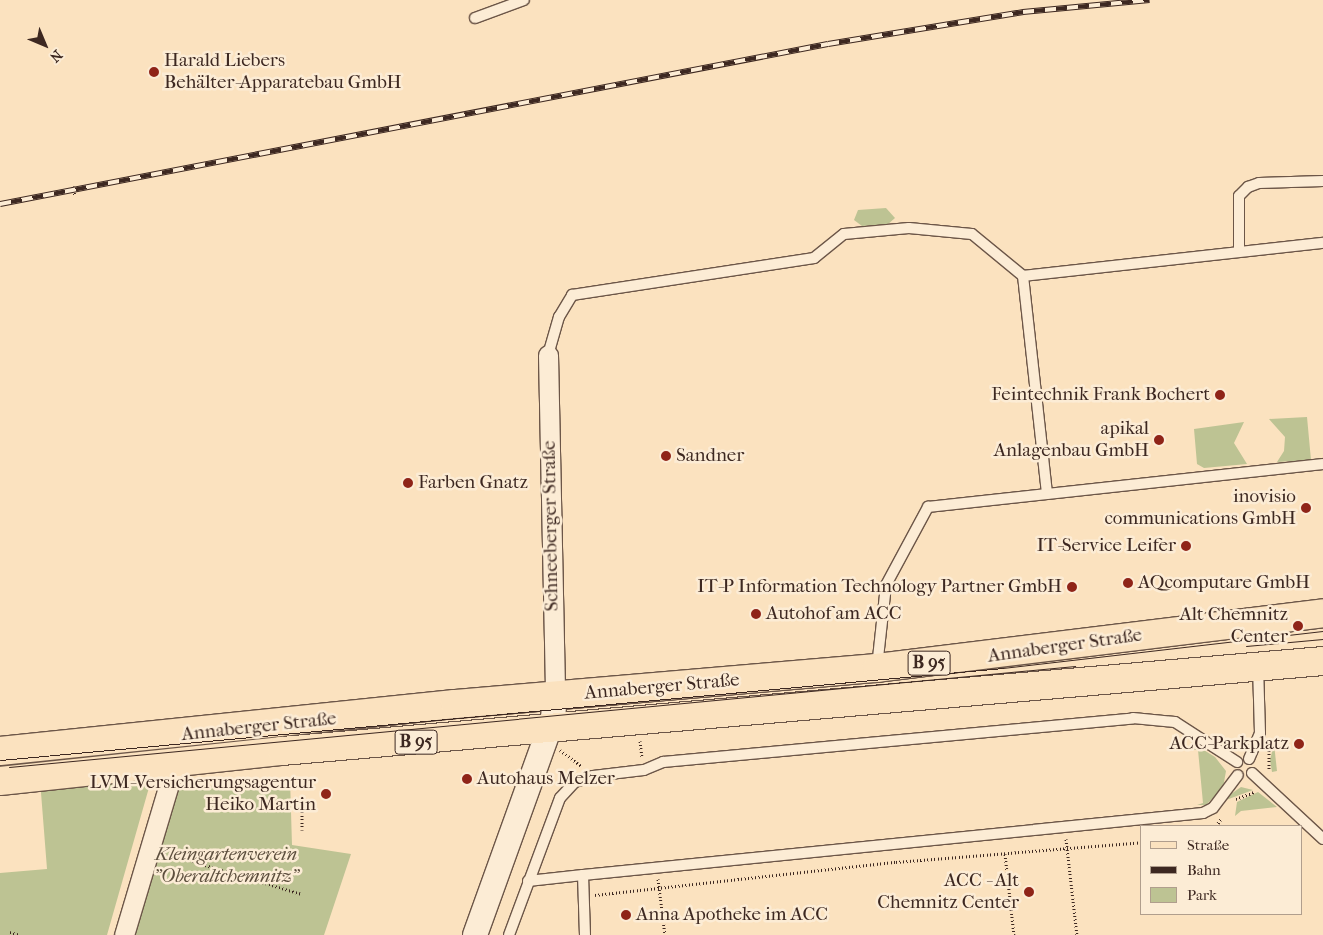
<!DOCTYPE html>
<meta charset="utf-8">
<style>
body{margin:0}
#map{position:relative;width:1323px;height:935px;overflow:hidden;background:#fbe2bf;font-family:"IM FELL French Canon",serif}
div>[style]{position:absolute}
.green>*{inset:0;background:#bdc393}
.path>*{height:3px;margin-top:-1.5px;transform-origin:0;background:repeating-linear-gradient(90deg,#3d2821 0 1px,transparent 0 3.5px)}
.roads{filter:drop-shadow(1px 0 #6c5648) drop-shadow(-1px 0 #6c5648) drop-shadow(0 1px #6c5648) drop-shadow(0 -1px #6c5648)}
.service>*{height:10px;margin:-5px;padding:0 5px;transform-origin:5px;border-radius:5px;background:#fcecd5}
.minor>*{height:19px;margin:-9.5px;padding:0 9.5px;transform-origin:9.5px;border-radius:9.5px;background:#fcecd5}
.tertiary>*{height:24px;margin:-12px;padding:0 12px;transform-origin:12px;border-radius:12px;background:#fcecd5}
.primary>*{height:28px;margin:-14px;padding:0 14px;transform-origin:14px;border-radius:14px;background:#fbe2bf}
.tram>*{height:1px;margin:-0.5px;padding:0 0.5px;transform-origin:0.5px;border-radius:0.5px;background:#3d2821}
.rail>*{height:5.5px;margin-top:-2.75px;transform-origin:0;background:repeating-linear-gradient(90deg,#fcecd5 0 11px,#3d2821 0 22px);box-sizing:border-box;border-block:1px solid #3d2821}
.dots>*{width:14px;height:14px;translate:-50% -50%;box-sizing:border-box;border:2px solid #fcecd5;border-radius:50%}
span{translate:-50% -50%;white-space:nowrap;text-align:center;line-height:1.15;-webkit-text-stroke:5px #fcecd5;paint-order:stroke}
.shield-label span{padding:1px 4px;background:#fcecd5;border:1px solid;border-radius:4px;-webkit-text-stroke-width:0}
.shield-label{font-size:18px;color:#3d2821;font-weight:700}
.poi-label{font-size:19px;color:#3d2821}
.left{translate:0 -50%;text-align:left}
.right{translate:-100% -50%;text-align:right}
.street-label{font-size:19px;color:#3d2821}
.park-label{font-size:19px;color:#5d4f3e;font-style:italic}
.legend{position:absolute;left:1140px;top:825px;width:162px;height:90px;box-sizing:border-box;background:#fcecd5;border:1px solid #b09e8d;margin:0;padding:6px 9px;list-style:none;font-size:15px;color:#3d2821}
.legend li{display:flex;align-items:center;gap:10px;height:25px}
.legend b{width:25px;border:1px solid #b09e8d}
.north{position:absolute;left:20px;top:20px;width:50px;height:50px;-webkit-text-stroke:4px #fcecd5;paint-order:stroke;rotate:135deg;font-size:14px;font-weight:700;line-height:20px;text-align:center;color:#3d2821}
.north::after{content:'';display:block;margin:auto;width:18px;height:22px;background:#3d2821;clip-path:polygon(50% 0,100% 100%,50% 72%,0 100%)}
</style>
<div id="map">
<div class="green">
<div style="clip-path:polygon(886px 208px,895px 218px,887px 225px,862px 226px,854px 220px,858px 210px)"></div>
<div style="clip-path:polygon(1307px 417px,1311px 460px,1277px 462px,1284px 451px,1285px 437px,1269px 419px)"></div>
<div style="clip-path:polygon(1244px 422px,1234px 443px,1247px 464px,1204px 468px,1197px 464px,1194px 429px)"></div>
<div style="clip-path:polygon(1191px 742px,1215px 757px,1226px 771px,1223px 788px,1206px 805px,1197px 805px,1203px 803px,1198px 750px,1192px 750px)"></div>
<div style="clip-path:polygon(1274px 744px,1277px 771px,1272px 772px,1270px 760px)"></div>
<div style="clip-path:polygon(152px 777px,107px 935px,0 935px,0 873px,47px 869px,40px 780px)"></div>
<div style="clip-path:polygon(290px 778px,292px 845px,351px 854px,324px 935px,133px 935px,178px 789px)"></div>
<div style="clip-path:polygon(1241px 787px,1253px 790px,1226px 800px,1231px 794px)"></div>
<div style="clip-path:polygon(1258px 792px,1277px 807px,1241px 811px,1235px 816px,1237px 802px)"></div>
</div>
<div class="path">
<div style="left:73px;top:186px;width:10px;rotate:79deg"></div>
<div style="left:640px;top:741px;width:16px;rotate:83deg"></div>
<div style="left:1269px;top:747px;width:24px;rotate:90deg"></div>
<div style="left:560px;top:750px;width:26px;rotate:37deg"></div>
<div style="left:1236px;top:799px;width:19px;rotate:-21deg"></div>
<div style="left:1216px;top:826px;width:9px;rotate:-54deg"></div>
<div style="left:302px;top:830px;width:33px;rotate:-90deg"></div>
<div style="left:1066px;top:839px;width:97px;rotate:83.5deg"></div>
<div style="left:165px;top:853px;width:143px;rotate:16.7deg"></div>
<div style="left:1005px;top:854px;width:81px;rotate:83.7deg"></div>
<div style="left:658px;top:879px;width:56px;rotate:82.9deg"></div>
<div style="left:595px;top:895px;width:303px;rotate:-6.3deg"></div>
<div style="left:896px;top:862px;width:247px;rotate:-4.6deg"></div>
<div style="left:10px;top:932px;width:10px;rotate:17deg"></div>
</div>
<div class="roads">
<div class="service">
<div style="left:475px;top:18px;width:52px;rotate:-20.2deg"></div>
<div style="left:1239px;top:251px;width:55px;rotate:-90deg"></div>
<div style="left:1239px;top:196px;width:13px;rotate:-45deg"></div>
<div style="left:1248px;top:187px;width:12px;rotate:-20deg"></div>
<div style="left:1259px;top:183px;width:64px;rotate:-1.8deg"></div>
<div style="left:1023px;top:276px;width:302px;rotate:-6.3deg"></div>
<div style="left:548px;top:355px;width:40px;rotate:-74deg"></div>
<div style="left:559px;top:317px;width:26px;rotate:-59deg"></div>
<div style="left:572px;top:295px;width:245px;rotate:-8.7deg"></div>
<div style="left:814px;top:258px;width:38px;rotate:-39deg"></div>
<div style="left:844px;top:234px;width:65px;rotate:-5.3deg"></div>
<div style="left:909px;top:228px;width:63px;rotate:5.4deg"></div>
<div style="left:972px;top:234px;width:66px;rotate:39.5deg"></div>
<div style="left:1023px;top:276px;width:219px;rotate:83.7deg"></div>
<div style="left:877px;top:667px;width:82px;rotate:-83.7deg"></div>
<div style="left:886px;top:585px;width:89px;rotate:-61.7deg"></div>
<div style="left:928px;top:507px;width:397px;rotate:-6.2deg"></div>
<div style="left:1249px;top:759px;width:28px;rotate:-67deg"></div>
<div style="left:1260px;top:733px;width:66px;rotate:-91.7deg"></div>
<div style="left:1252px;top:773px;width:97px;rotate:42.9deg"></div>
<div style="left:583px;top:875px;width:623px;rotate:-5.71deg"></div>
<div style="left:1203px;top:813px;width:11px;rotate:-27deg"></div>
<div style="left:1213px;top:808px;width:41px;rotate:-52.9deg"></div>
<div style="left:528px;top:881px;width:55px;rotate:-6.2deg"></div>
<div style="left:583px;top:875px;width:60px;rotate:88.1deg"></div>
<div style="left:509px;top:935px;width:146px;rotate:-69.6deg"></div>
<div style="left:560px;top:798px;width:22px;rotate:-47deg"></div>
<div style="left:575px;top:782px;width:19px;rotate:-18deg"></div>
<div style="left:593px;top:776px;width:51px;rotate:-6.7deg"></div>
<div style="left:644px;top:770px;width:21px;rotate:-23deg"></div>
<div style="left:663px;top:762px;width:472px;rotate:-5.3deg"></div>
<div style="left:1133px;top:718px;width:42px;rotate:5.4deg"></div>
<div style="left:1175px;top:722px;width:74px;rotate:32.8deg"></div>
</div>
<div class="minor">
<div style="left:548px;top:355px;width:342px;rotate:88.8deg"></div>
<div style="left:124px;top:935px;width:178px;rotate:-73.4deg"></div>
</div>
<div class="tertiary">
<div style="left:475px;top:935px;width:231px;rotate:-70.2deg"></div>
<div style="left:553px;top:718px;width:21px;rotate:-85deg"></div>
</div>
<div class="primary">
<div style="left:0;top:751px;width:457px;rotate:-5.9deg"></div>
<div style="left:455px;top:704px;width:424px;rotate:-4.9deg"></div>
<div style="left:877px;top:668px;width:449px;rotate:-7deg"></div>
<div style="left:0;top:781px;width:284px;rotate:-6.1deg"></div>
<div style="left:282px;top:751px;width:1045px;rotate:-4.94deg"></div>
</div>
</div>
<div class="tram">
<div style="left:1246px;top:646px;width:77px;rotate:-5.2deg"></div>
<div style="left:0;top:760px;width:1007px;rotate:-5.24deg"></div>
<div style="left:1003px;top:668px;width:322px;rotate:-6.6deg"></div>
<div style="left:9px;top:767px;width:1071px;rotate:-5.41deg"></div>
</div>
<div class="rail">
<div style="left:0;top:204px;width:843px;rotate:-10.94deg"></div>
<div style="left:828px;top:44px;width:198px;rotate:-9.3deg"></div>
<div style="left:1023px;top:12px;width:127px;rotate:-5.4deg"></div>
</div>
<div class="dots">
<div style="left:154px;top:72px;background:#8f2418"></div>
<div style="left:1220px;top:395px;background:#8f2418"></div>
<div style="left:1159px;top:440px;background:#8f2418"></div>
<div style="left:666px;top:456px;background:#8f2418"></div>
<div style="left:408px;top:483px;background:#8f2418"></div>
<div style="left:1306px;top:508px;background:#8f2418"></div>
<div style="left:1186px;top:546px;background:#8f2418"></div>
<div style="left:1128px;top:583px;background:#8f2418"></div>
<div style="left:1072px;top:587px;background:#8f2418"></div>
<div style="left:756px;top:614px;background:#8f2418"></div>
<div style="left:1298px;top:626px;background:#8f2418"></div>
<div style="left:1299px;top:744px;background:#8f2418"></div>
<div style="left:467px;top:779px;background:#8f2418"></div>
<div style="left:326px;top:794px;background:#8f2418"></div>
<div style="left:1029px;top:892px;background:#8f2418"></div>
<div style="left:626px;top:915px;background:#8f2418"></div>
</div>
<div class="shield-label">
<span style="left:929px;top:663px">B 95</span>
<span style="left:416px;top:742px">B 95</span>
</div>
<div class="poi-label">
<span class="left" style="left:164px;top:72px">Harald Liebers<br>Behälter-Apparatebau GmbH</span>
<span class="right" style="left:1210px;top:395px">Feintechnik Frank Bochert</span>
<span class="right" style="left:1149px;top:440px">apikal<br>Anlagenbau GmbH</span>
<span class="left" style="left:676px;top:456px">Sandner</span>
<span class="left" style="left:418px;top:483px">Farben Gnatz</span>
<span class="right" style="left:1296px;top:508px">inovisio<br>communications GmbH</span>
<span class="right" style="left:1176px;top:546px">IT-Service Leifer</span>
<span class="left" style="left:1138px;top:583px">AQcomputare GmbH</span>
<span class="right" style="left:1062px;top:587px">IT-P Information Technology Partner GmbH</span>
<span class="left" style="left:766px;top:614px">Autohof am ACC</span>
<span class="right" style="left:1288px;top:626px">Alt Chemnitz<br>Center</span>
<span class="right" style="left:1289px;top:744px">ACC-Parkplatz</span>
<span class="left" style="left:477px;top:779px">Autohaus Melzer</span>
<span class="right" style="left:316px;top:794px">LVM-Versicherungsagentur<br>Heiko Martin</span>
<span class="right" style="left:1019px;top:892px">ACC - Alt<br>Chemnitz Center</span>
<span class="left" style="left:636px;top:915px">Anna Apotheke im ACC</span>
</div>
<div class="street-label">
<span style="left:551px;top:526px;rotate:-91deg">Schneeberger Straße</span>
<span style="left:1065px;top:646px;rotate:-8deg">Annaberger Straße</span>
<span style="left:662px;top:687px;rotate:-5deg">Annaberger Straße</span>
<span style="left:259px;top:727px;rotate:-6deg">Annaberger Straße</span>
</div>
<div class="park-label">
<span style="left:226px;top:866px">Kleingartenverein<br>"Oberaltchemnitz"</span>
</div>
<ul class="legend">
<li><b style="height:6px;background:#fbe2bf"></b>Straße</li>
<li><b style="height:6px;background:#3d2821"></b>Bahn</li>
<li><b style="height:14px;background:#bdc393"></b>Park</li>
</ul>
<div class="north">N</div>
</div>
